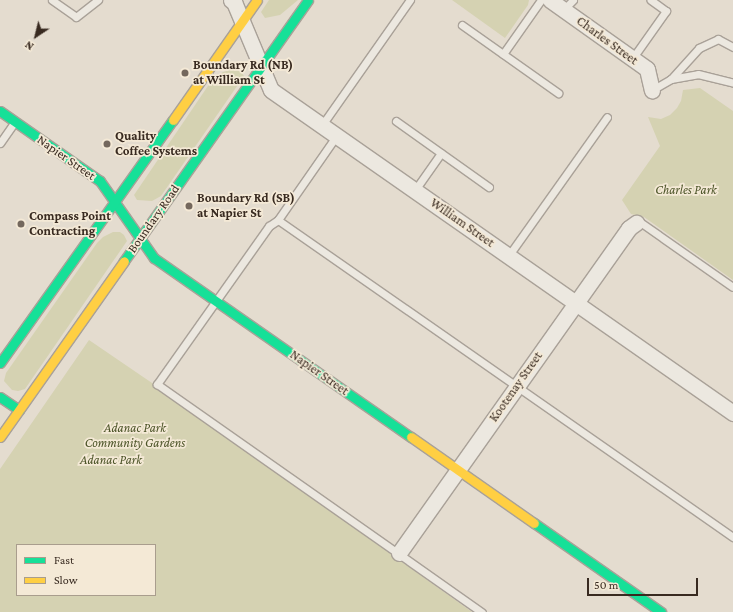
<!DOCTYPE html>
<style>
body{margin:0}
#map{position:relative;width:733px;height:612px;overflow:hidden;background:#e4dccf;font-family:"Crimson Pro",serif}
div>[style]{position:absolute}
.green>*{inset:0;background:#d5d2b2}
.roads{filter:drop-shadow(1px 0 #a9a198) drop-shadow(-1px 0 #a9a198) drop-shadow(0 1px #a9a198) drop-shadow(0 -1px #a9a198)}
.lane>*{height:7px;margin:-3.5px;padding:0 3.5px;transform-origin:3.5px;border-radius:3.5px;background:#ece8e0}
.street>*{height:15px;margin:-7.5px;padding:0 7.5px;transform-origin:7.5px;border-radius:7.5px;background:#ece8e0}
.fast>*{height:9px;margin:-4.5px;padding:0 4.5px;transform-origin:4.5px;border-radius:4.5px;background:#16e098}
.slow>*{height:9px;margin:-4.5px;padding:0 4.5px;transform-origin:4.5px;border-radius:4.5px;background:#ffcf43}
.dots>*{width:11px;height:11px;translate:-50% -50%;box-sizing:border-box;border:2px solid #f4e9d6;border-radius:50%}
span{translate:-50% -50%;white-space:nowrap;text-align:center;line-height:1.15;-webkit-text-stroke:3.5px #f4e9d6;paint-order:stroke}
.street-label{font-size:13px;color:#382a20}
.poi-label{font-size:13px;color:#382a20;font-weight:700}
.left{translate:0 -50%;text-align:left}
.park-label{font-size:13px;color:#4c5428;font-style:italic}
.legend{position:absolute;left:16px;top:544px;width:140px;height:52px;box-sizing:border-box;background:#f4e9d6;border:1px solid #a99d8d;margin:0;padding:5px 7px;list-style:none;font-size:12px;color:#382a20}
.legend li{display:flex;align-items:center;gap:8px;height:20px}
.legend b{width:20px;border:1px solid #a99d8d}
.north{position:absolute;left:16px;top:16px;width:40px;height:40px;-webkit-text-stroke:3px #f4e9d6;paint-order:stroke;rotate:215deg;font-size:11px;font-weight:700;line-height:16px;text-align:center;color:#382a20}
.north::after{content:'';display:block;margin:auto;width:14px;height:18px;background:#382a20;clip-path:polygon(50% 0,100% 100%,50% 72%,0 100%)}
.scale{position:absolute;left:587px;top:578px;width:111px;height:18px;box-sizing:border-box;border:2px solid #382a20;border-top:0;padding-left:5px;font-size:12px;line-height:14px;white-space:nowrap;color:#382a20;-webkit-text-stroke:3px #f4e9d6;paint-order:stroke}
</style>
<div id="map">
<div class="green">
<div style="clip-path:polygon(269px 0,298px 0,280px 15px,265px 18px,261px 12px)"></div>
<div style="clip-path:polygon(452px 0,529px 0,528px 5px,505px 38px)"></div>
<div style="clip-path:polygon(234px 69px,240px 71px,244px 76px,161px 196px,152px 201px,137px 200px,134px 195px,212px 80px,223px 72px)"></div>
<div style="clip-path:polygon(700px 88px,733px 111px,733px 280px,644px 217px,631px 214px,622px 200px,660px 146px,648px 117px,661px 119px,670px 115px,677px 108px,681px 101px,683px 90px)"></div>
<div style="clip-path:polygon(113px 232px,120px 232px,124px 235px,127px 241px,25px 389px,18px 391px,12px 390px,4px 381px,6px 373px,97px 243px,103px 237px)"></div>
<div style="clip-path:polygon(evenodd,89px 340px,152px 383px,472px 612px,0 612px,0 469px,89px 340px,17px 545px,155px 545px,155px 595px,17px 595px,17px 545px)"></div>
</div>
<div class="roads">
<div class="lane">
<div style="left:52px;top:0;width:29px;rotate:35deg"></div>
<div style="left:76px;top:17px;width:28px;rotate:-38deg"></div>
<div style="left:563px;top:10px;width:14px;rotate:-45deg"></div>
<div style="left:462px;top:25px;width:118px;rotate:35.3deg"></div>
<div style="left:503px;top:54px;width:66px;rotate:-54.9deg"></div>
<div style="left:632px;top:59px;width:59px;rotate:-54.7deg"></div>
<div style="left:666px;top:11px;width:19px;rotate:-144deg"></div>
<div style="left:671px;top:79px;width:27px;rotate:-10deg"></div>
<div style="left:698px;top:74px;width:36px;rotate:14deg"></div>
<div style="left:652px;top:90px;width:22px;rotate:-30deg"></div>
<div style="left:671px;top:79px;width:42px;rotate:-47.9deg"></div>
<div style="left:699px;top:48px;width:21px;rotate:-25deg"></div>
<div style="left:718px;top:39px;width:17px;rotate:28deg"></div>
<div style="left:396px;top:121px;width:114px;rotate:35.4deg"></div>
<div style="left:322px;top:125px;width:153px;rotate:-54.9deg"></div>
<div style="left:337px;top:135px;width:103px;rotate:124.8deg"></div>
<div style="left:278px;top:220px;width:11px;rotate:146deg"></div>
<div style="left:269px;top:226px;width:194px;rotate:125.3deg"></div>
<div style="left:157px;top:384px;width:397px;rotate:35.1deg"></div>
<div style="left:0;top:143px;width:24px;rotate:-55deg"></div>
<div style="left:415px;top:190px;width:45px;rotate:-54.9deg"></div>
<div style="left:278px;top:220px;width:555px;rotate:34.87deg"></div>
<div style="left:636px;top:223px;width:4px;rotate:-14deg"></div>
<div style="left:640px;top:222px;width:113px;rotate:35deg"></div>
<div style="left:509px;top:255px;width:169px;rotate:-54.6deg"></div>
</div>
<div class="street">
<div style="left:231px;top:0;width:4px;rotate:34deg"></div>
<div style="left:234px;top:2px;width:95px;rotate:67.2deg"></div>
<div style="left:271px;top:90px;width:564px;rotate:34.96deg"></div>
<div style="left:550px;top:0;width:119px;rotate:35.4deg"></div>
<div style="left:647px;top:69px;width:22px;rotate:77deg"></div>
<div style="left:399px;top:553px;width:398px;rotate:-54.7deg"></div>
<div style="left:629px;top:228px;width:9px;rotate:-36deg"></div>
</div>
<div class="fast">
<div style="left:0;top:111px;width:122px;rotate:35deg"></div>
<div style="left:100px;top:181px;width:94px;rotate:55deg"></div>
<div style="left:154px;top:258px;width:313px;rotate:34.9deg"></div>
<div style="left:124px;top:261px;width:319px;rotate:-54.8deg"></div>
<div style="left:0;top:363px;width:298px;rotate:-54.6deg"></div>
<div style="left:0;top:397px;width:23px;rotate:34deg"></div>
<div style="left:534px;top:523px;width:155px;rotate:35deg"></div>
</div>
<div class="slow">
<div style="left:173px;top:120px;width:146px;rotate:-55deg"></div>
<div style="left:0;top:437px;width:215px;rotate:-54.8deg"></div>
<div style="left:411px;top:437px;width:150px;rotate:35deg"></div>
</div>
</div>
<div class="dots">
<div style="left:185px;top:73px;background:#74685d"></div>
<div style="left:107px;top:144px;background:#74685d"></div>
<div style="left:189px;top:206px;background:#74685d"></div>
<div style="left:21px;top:224px;background:#74685d"></div>
</div>
<div class="street-label">
<span style="left:607px;top:41px;rotate:36deg">Charles Street</span>
<span style="left:66px;top:158px;rotate:35deg">Napier Street</span>
<span style="left:154px;top:219px;rotate:-55deg">Boundary Road</span>
<span style="left:462px;top:223px;rotate:35deg">William Street</span>
<span style="left:319px;top:373px;rotate:35deg">Napier Street</span>
<span style="left:516px;top:387px;rotate:-55deg">Kootenay Street</span>
</div>
<div class="poi-label">
<span class="left" style="left:193px;top:73px">Boundary Rd (NB)<br>at William St</span>
<span class="left" style="left:115px;top:144px">Quality<br>Coffee Systems</span>
<span class="left" style="left:197px;top:206px">Boundary Rd (SB)<br>at Napier St</span>
<span class="left" style="left:29px;top:224px">Compass Point<br>Contracting</span>
</div>
<div class="park-label">
<span style="left:686px;top:190px">Charles Park</span>
<span style="left:135px;top:436px">Adanac Park<br>Community Gardens</span>
<span style="left:111px;top:460px">Adanac Park</span>
</div>
<ul class="legend">
<li><b style="height:5px;background:#16e098"></b>Fast</li>
<li><b style="height:5px;background:#ffcf43"></b>Slow</li>
</ul>
<div class="north">N</div>
<div class="scale">50 m</div>
</div>
